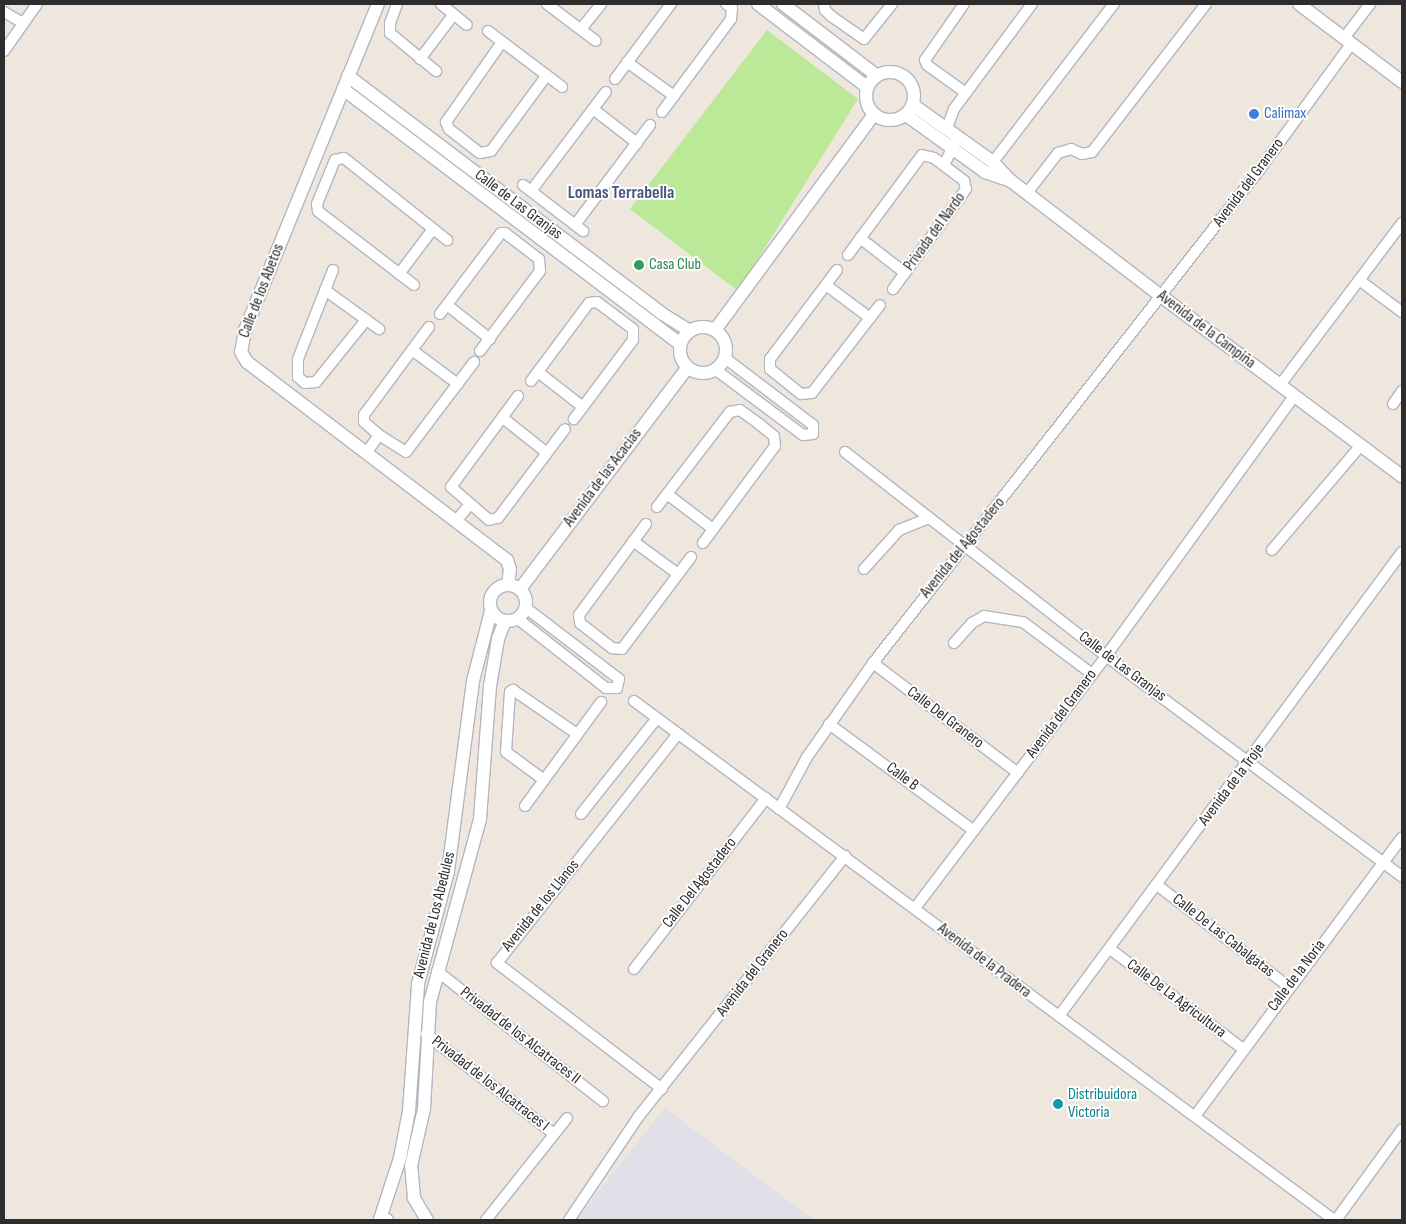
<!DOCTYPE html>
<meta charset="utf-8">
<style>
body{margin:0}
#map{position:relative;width:1406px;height:1224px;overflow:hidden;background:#efe6de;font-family:"Sofia Sans Condensed",sans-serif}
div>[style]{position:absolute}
.industrial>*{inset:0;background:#e1dfe7}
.green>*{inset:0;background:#bbe997}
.roads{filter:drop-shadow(1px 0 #b2b6c1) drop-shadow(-1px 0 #b2b6c1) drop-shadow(0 1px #b2b6c1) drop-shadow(0 -1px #b2b6c1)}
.minor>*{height:10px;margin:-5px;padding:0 5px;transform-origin:5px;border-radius:5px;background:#fff}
.tertiary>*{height:12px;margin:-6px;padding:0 6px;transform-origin:6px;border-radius:6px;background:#fff}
.tertiary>.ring{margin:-6px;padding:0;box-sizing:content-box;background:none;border:12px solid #fff;border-radius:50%}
.dots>*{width:14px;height:14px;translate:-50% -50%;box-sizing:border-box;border:2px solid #fff;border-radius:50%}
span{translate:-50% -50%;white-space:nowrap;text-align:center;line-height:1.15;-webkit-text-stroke:4px #fff;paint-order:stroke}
.shop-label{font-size:16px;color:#366cbe}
.left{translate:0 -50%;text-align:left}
.street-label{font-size:16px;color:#2d2d2d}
.leisure-label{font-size:16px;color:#27864d}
.culture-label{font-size:16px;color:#0d838f}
.neighbourhood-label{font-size:18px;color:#495882;font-weight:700}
.frame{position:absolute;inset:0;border:5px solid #2d2d2d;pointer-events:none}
</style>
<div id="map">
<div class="industrial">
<div style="clip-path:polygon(665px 1108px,814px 1220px,576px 1220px)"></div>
</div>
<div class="green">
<div style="clip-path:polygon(767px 30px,858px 99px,738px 291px,630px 209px)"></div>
</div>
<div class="roads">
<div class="minor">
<div style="left:397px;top:4px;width:20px;rotate:110deg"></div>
<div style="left:390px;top:23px;width:10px;rotate:90deg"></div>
<div style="left:390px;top:33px;width:60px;rotate:39.6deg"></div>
<div style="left:441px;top:4px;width:33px;rotate:39deg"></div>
<div style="left:547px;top:4px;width:61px;rotate:37.1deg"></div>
<div style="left:824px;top:4px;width:6px;rotate:81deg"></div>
<div style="left:825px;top:10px;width:8px;rotate:45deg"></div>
<div style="left:831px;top:16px;width:40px;rotate:34.9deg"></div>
<div style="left:864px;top:39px;width:45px;rotate:-51.3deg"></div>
<div style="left:964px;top:4px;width:68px;rotate:124.9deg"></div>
<div style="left:925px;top:60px;width:5px;rotate:68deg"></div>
<div style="left:927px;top:65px;width:48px;rotate:35.7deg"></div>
<div style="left:4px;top:12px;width:22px;rotate:30deg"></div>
<div style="left:581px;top:29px;width:32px;rotate:-51deg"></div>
<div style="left:488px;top:31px;width:93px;rotate:37.1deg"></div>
<div style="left:1344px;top:38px;width:43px;rotate:-52.6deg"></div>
<div style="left:502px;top:42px;width:98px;rotate:125deg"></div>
<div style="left:446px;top:122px;width:8px;rotate:67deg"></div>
<div style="left:449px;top:129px;width:39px;rotate:38deg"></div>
<div style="left:480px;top:153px;width:11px;rotate:-10deg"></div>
<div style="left:491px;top:151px;width:94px;rotate:-53.6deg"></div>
<div style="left:4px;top:51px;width:57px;rotate:-54.9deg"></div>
<div style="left:420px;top:59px;width:56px;rotate:-52.9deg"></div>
<div style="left:627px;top:62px;width:58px;rotate:35.9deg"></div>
<div style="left:615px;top:79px;width:94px;rotate:-53.3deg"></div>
<div style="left:593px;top:109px;width:56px;rotate:37.7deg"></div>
<div style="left:662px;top:112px;width:116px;rotate:-53.4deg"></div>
<div style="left:731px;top:19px;width:11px;rotate:-85deg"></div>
<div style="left:732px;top:8px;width:7px;rotate:-146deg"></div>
<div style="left:947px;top:128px;width:20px;rotate:-70deg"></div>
<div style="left:954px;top:109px;width:131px;rotate:-53.4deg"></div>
<div style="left:993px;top:162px;width:199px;rotate:-52.6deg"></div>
<div style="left:944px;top:165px;width:25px;rotate:-64deg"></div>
<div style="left:523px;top:185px;width:76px;rotate:37.5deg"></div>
<div style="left:531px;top:191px;width:124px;rotate:-52.9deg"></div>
<div style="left:1027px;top:193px;width:51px;rotate:-52.2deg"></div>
<div style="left:1058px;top:153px;width:14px;rotate:-17deg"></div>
<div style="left:1071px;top:149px;width:12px;rotate:24deg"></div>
<div style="left:1082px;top:154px;width:10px;rotate:-11deg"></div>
<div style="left:1092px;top:152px;width:187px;rotate:-52.4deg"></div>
<div style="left:575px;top:225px;width:125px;rotate:-53.1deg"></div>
<div style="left:860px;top:238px;width:57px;rotate:37.9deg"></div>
<div style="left:848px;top:255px;width:124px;rotate:-53.5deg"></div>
<div style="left:922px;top:155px;width:12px;rotate:14deg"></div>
<div style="left:934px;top:158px;width:38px;rotate:37deg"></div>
<div style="left:964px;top:181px;width:8px;rotate:76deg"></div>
<div style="left:966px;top:189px;width:124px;rotate:126.1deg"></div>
<div style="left:333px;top:270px;width:96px;rotate:111.5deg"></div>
<div style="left:298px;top:359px;width:18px;rotate:90deg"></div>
<div style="left:298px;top:377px;width:9px;rotate:41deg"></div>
<div style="left:305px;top:383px;width:11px;rotate:-5deg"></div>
<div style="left:316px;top:382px;width:80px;rotate:-51.1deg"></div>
<div style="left:837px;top:270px;width:111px;rotate:127deg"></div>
<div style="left:770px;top:359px;width:10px;rotate:90deg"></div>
<div style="left:770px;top:369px;width:40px;rotate:39deg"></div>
<div style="left:801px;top:394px;width:11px;rotate:-5deg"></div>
<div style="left:812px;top:393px;width:111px;rotate:-52.3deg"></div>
<div style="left:399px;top:274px;width:56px;rotate:-52.9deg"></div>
<div style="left:1359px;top:280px;width:54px;rotate:36.7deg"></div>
<div style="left:414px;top:285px;width:121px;rotate:-142.4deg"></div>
<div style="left:318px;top:211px;width:7px;rotate:-98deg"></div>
<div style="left:317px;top:204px;width:48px;rotate:-67.8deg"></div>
<div style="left:335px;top:160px;width:9px;rotate:-13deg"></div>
<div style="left:344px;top:158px;width:132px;rotate:38.5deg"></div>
<div style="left:826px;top:285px;width:55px;rotate:36.9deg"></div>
<div style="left:325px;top:290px;width:67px;rotate:35.8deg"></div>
<div style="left:447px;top:305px;width:55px;rotate:38.3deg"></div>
<div style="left:440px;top:314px;width:101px;rotate:-53deg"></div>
<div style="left:501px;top:233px;width:4px"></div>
<div style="left:505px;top:233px;width:43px;rotate:37.4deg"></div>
<div style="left:539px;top:259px;width:12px;rotate:85deg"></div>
<div style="left:540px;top:271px;width:100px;rotate:126.9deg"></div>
<div style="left:429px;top:327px;width:109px;rotate:126.5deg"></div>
<div style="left:364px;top:415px;width:7px;rotate:90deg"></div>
<div style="left:364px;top:422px;width:20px;rotate:41deg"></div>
<div style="left:379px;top:435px;width:32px;rotate:32deg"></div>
<div style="left:406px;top:452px;width:113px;rotate:-52.9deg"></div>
<div style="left:412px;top:350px;width:57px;rotate:36.5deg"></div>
<div style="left:716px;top:370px;width:109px;rotate:36.8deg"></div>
<div style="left:803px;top:435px;width:10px;rotate:-6deg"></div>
<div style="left:813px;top:434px;width:9px;rotate:-90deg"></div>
<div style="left:813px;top:425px;width:111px;rotate:-142.7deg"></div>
<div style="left:538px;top:372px;width:57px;rotate:37.9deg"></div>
<div style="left:531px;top:381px;width:97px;rotate:-53.4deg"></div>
<div style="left:589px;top:303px;width:8px;rotate:-7deg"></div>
<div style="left:597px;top:302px;width:45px;rotate:36.9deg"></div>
<div style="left:633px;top:329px;width:11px;rotate:90deg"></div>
<div style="left:633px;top:340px;width:99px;rotate:126.8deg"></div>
<div style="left:1280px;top:385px;width:203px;rotate:-53deg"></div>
<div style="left:518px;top:396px;width:113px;rotate:126.4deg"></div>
<div style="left:451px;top:487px;width:50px;rotate:41deg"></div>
<div style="left:489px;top:520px;width:9px;rotate:-13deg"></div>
<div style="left:498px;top:518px;width:111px;rotate:-53deg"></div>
<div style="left:1393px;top:404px;width:16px;rotate:-55deg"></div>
<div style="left:503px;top:418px;width:56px;rotate:38.5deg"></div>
<div style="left:367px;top:452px;width:21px;rotate:-55deg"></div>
<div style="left:845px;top:452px;width:331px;rotate:38deg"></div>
<div style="left:1106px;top:656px;width:369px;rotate:36.7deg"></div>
<div style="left:667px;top:494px;width:58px;rotate:37.3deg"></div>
<div style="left:657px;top:507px;width:120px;rotate:-52.5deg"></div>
<div style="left:730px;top:412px;width:10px;rotate:-11deg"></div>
<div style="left:740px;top:410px;width:24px;rotate:36deg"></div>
<div style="left:759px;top:424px;width:19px;rotate:39deg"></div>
<div style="left:774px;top:436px;width:10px;rotate:84deg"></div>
<div style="left:775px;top:446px;width:121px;rotate:126.6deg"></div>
<div style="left:457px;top:520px;width:19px;rotate:-51deg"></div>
<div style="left:646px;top:524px;width:113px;rotate:126.4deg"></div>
<div style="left:579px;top:615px;width:8px;rotate:83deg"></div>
<div style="left:580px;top:623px;width:41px;rotate:38deg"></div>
<div style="left:612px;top:648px;width:10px;rotate:6deg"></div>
<div style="left:622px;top:649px;width:115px;rotate:-53.1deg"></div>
<div style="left:633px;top:541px;width:56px;rotate:36.3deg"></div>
<div style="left:1272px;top:550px;width:138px;rotate:-49.7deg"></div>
<div style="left:864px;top:569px;width:52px;rotate:-48.1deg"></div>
<div style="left:899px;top:530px;width:32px;rotate:-22deg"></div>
<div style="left:518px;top:619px;width:112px;rotate:38.1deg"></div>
<div style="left:606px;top:688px;width:11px"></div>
<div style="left:617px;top:688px;width:9px;rotate:-77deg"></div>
<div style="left:619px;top:679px;width:117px;rotate:-142.6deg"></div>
<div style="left:954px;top:643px;width:27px;rotate:-48deg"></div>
<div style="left:972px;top:623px;width:14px;rotate:-30deg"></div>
<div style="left:984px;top:616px;width:39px;rotate:9deg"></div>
<div style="left:1023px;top:622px;width:86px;rotate:37deg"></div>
<div style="left:873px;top:663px;width:182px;rotate:37.2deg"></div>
<div style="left:634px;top:701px;width:871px;rotate:36.55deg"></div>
<div style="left:829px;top:724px;width:180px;rotate:36.4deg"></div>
<div style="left:544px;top:780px;width:47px;rotate:-143.6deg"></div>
<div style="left:506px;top:752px;width:60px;rotate:-86.2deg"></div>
<div style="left:510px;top:692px;width:4px;rotate:-34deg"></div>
<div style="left:513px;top:690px;width:78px;rotate:34.5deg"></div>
<div style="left:525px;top:806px;width:129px;rotate:-53.8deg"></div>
<div style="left:779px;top:809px;width:59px;rotate:-61.7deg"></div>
<div style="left:807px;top:757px;width:115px;rotate:-54.9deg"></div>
<div style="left:873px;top:663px;width:628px;rotate:-51.92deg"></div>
<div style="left:1260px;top:169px;width:155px;rotate:-53.9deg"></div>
<div style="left:581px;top:814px;width:122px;rotate:-51.6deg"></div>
<div style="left:1157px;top:885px;width:167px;rotate:37.7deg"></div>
<div style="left:915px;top:908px;width:316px;rotate:-52.8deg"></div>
<div style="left:1106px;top:656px;width:321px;rotate:-54.1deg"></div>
<div style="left:1110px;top:949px;width:166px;rotate:36.9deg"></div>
<div style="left:634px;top:969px;width:216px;rotate:-52.3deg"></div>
<div style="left:437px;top:971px;width:211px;rotate:38.1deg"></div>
<div style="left:1059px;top:1016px;width:577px;rotate:-53.53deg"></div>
<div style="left:426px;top:1034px;width:162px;rotate:38deg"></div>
<div style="left:662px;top:1089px;width:208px;rotate:-142.6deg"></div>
<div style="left:497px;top:963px;width:292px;rotate:-51.7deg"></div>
<div style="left:1195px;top:1116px;width:347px;rotate:-53.4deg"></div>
<div style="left:486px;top:1220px;width:130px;rotate:-51.5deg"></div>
<div style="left:569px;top:1220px;width:125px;rotate:-56.1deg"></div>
<div style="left:639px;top:1116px;width:332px;rotate:-51.6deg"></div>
<div style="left:1336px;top:1220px;width:112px;rotate:-54deg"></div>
</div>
<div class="tertiary">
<div style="left:378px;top:4px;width:352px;rotate:112.2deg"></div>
<div style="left:245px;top:330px;width:22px;rotate:100deg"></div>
<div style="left:241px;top:352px;width:12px;rotate:59deg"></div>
<div style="left:247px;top:362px;width:327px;rotate:37.3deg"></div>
<div style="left:507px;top:560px;width:9px;rotate:72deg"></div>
<div style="left:510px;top:569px;width:16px;rotate:97deg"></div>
<div style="left:758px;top:4px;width:137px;rotate:37.3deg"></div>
<div style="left:783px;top:4px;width:117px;rotate:37.4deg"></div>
<div style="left:1299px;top:4px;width:129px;rotate:37.1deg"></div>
<div class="ring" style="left:866px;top:72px;width:36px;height:36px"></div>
<div style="left:348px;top:76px;width:393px;rotate:37.1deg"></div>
<div style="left:661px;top:313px;width:34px;rotate:32deg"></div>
<div style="left:343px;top:89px;width:423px;rotate:37.1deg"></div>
<div style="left:913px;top:105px;width:98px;rotate:35.5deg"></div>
<div style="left:993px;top:162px;width:26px;rotate:47deg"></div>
<div style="left:1011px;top:181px;width:189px;rotate:37.5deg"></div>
<div style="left:1161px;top:296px;width:301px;rotate:36.8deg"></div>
<div style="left:906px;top:115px;width:97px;rotate:35.8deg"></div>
<div style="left:985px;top:172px;width:28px;rotate:19deg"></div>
<div class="ring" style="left:680px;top:327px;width:34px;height:34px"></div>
<div style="left:715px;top:330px;width:268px;rotate:-53.6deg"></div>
<div class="ring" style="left:490px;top:585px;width:24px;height:24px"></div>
<div style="left:520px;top:589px;width:277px;rotate:-52.9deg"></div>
<div style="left:387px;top:1220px;width:7px;rotate:-172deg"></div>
<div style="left:380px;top:1219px;width:64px;rotate:-71.8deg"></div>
<div style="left:400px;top:1158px;width:48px;rotate:-79.2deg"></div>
<div style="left:409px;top:1111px;width:127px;rotate:-85.9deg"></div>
<div style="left:418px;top:984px;width:117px;rotate:-75.1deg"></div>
<div style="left:448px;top:871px;width:192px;rotate:-82.5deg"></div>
<div style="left:473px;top:681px;width:72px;rotate:-75.6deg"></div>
<div style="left:427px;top:1220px;width:26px;rotate:-121deg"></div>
<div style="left:414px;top:1198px;width:32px;rotate:-95deg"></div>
<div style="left:411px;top:1166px;width:58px;rotate:-77.2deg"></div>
<div style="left:424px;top:1109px;width:107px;rotate:-86.8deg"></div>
<div style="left:430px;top:1002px;width:190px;rotate:-74.7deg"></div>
<div style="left:480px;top:819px;width:133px;rotate:-85.7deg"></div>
<div style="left:490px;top:686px;width:48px;rotate:-80.3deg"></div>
<div style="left:498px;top:639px;width:19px;rotate:-69deg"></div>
</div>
</div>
<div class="dots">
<div style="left:1254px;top:114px;background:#3f7fe0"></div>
<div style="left:639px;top:265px;background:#2e9e5b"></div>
<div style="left:1058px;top:1104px;background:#0f9aa8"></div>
</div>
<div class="shop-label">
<span class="left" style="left:1264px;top:114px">Calimax</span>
</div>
<div class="street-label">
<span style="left:1249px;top:183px;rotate:-53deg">Avenida del Granero</span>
<span style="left:518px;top:205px;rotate:37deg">Calle de Las Granjas</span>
<span style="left:935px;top:232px;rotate:-54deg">Privada del Nardo</span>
<span style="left:262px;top:291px;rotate:-69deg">Calle de los Abetos</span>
<span style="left:1206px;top:330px;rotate:37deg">Avenida de la Campiña</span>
<span style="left:603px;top:478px;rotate:-53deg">Avenida de las Acacias</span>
<span style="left:963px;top:548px;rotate:-51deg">Avenida del Agostadero</span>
<span style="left:1122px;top:667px;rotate:37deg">Calle de Las Granjas</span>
<span style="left:1062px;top:714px;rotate:-53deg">Avenida del Granero</span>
<span style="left:945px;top:718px;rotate:37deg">Calle Del Granero</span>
<span style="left:902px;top:777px;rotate:37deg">Calle B</span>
<span style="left:1232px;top:785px;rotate:-53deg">Avenida de la Troje</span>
<span style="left:700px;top:883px;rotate:-52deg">Calle Del Agostadero</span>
<span style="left:541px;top:906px;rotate:-51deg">Avenida de los Llanos</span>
<span style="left:435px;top:915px;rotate:-76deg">Avenida de Los Abedules</span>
<span style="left:1223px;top:936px;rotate:38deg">Calle De Las Cabalgatas</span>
<span style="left:984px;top:961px;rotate:37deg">Avenida de la Pradera</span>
<span style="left:753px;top:973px;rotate:-52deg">Avenida del Granero</span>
<span style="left:1297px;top:976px;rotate:-53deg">Calle de la Noria</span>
<span style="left:1176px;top:999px;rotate:37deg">Calle De La Agricultura</span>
<span style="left:520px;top:1036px;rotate:38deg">Privadad de los Alcatraces II</span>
<span style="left:490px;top:1084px;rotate:38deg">Privadad de los Alcatraces I</span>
</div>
<div class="leisure-label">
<span class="left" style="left:649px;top:265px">Casa Club</span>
</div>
<div class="culture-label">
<span class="left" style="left:1068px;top:1104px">Distribuidora<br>Victoria</span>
</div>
<div class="neighbourhood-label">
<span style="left:621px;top:193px">Lomas Terrabella</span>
</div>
<div class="frame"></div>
</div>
